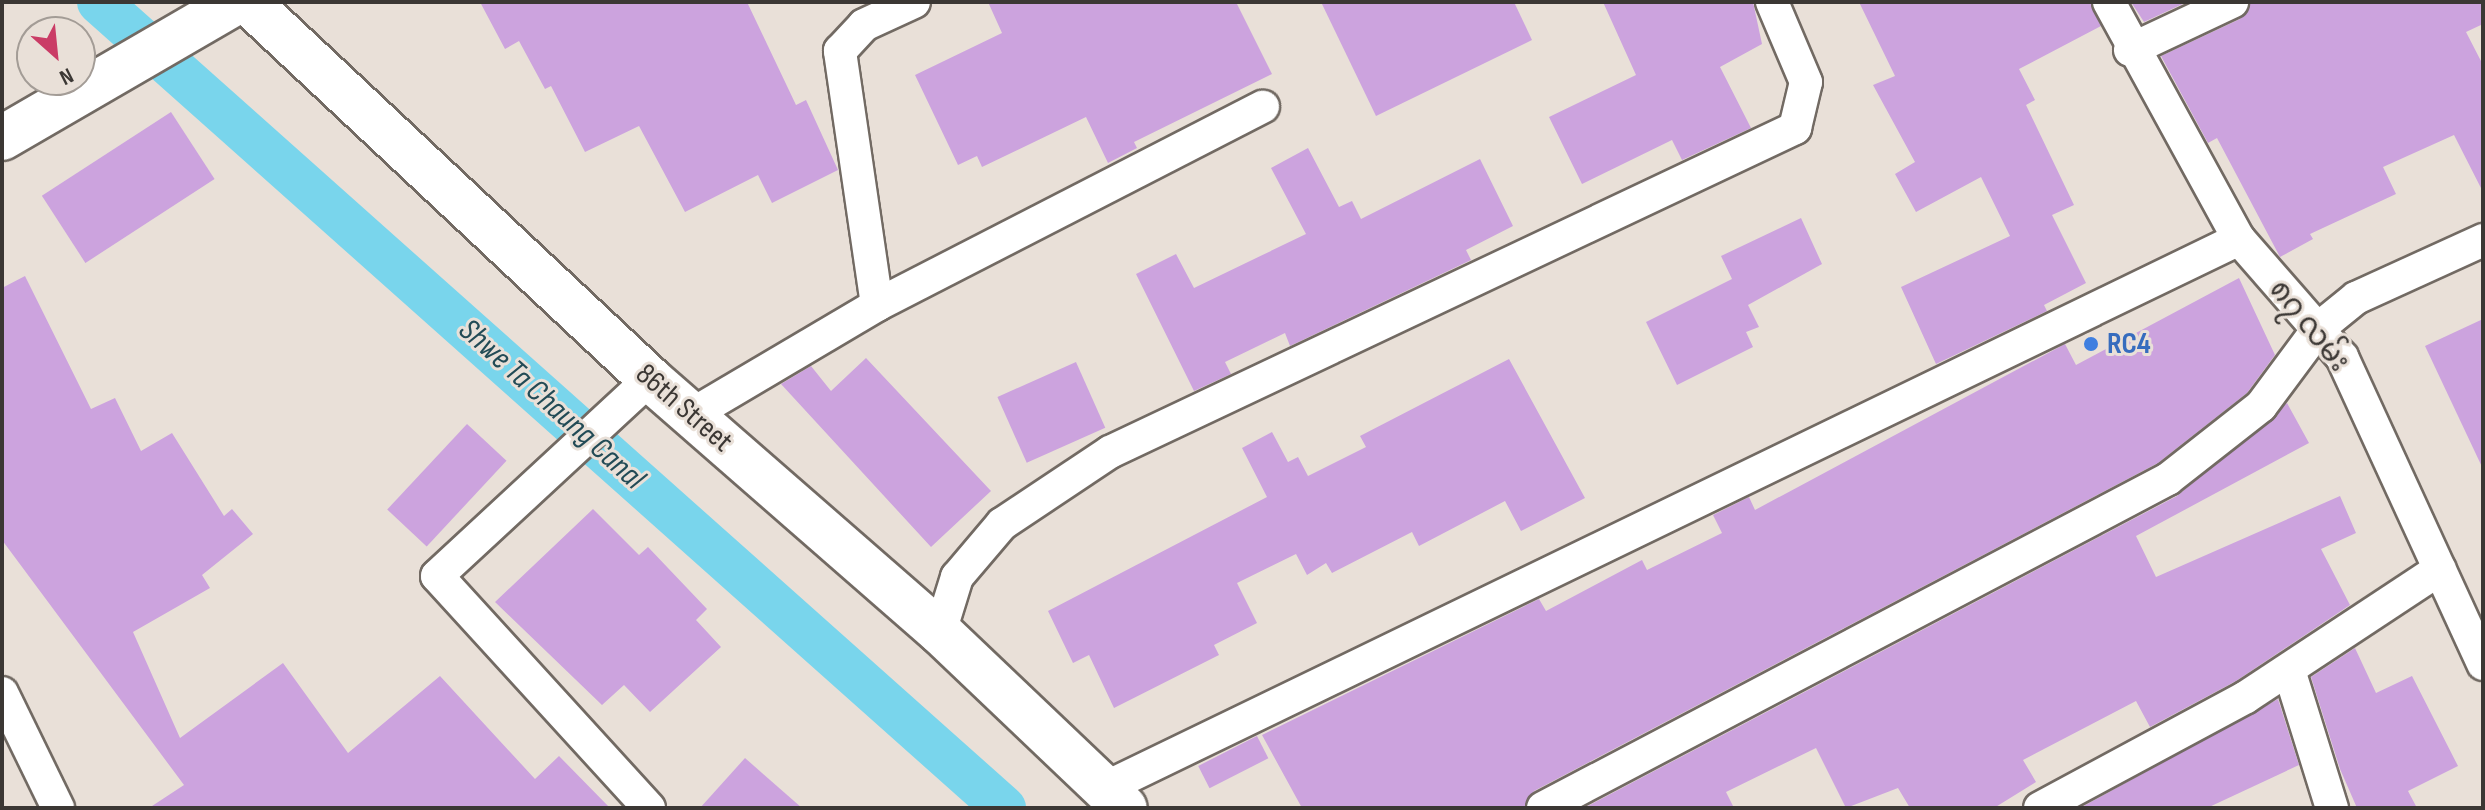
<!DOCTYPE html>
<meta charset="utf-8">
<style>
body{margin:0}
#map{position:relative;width:2485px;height:810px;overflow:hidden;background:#e9e0d8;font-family:"Sofia Sans Condensed","Noto Sans Myanmar",sans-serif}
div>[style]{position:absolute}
.canal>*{height:44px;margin:-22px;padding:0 22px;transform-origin:22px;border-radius:22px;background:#79d5ec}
.building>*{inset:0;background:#cca3de;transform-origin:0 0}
.roads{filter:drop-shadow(2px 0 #726a63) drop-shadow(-2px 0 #726a63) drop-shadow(0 2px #726a63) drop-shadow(0 -2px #726a63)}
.street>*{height:32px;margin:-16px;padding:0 16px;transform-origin:16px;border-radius:16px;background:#fff}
.secondary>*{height:44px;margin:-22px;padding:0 22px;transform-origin:22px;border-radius:22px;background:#fff}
.dots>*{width:22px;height:22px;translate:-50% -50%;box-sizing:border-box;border:4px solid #e9e0d8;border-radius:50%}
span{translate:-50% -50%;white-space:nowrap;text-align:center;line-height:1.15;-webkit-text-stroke:6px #e9e0d8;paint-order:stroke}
.street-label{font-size:30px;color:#3b3734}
.shop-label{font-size:30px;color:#366cbe;font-weight:700}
.left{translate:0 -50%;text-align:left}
.water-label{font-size:32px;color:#224b56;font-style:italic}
.frame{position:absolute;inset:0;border:4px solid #3b3734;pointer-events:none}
.north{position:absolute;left:16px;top:16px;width:80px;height:80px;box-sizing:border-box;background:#e9e0d8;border:2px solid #a39c96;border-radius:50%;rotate:153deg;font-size:22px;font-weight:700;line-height:32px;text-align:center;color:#3b3734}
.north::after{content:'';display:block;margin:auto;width:28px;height:36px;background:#ca3c66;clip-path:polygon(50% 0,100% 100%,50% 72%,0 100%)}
</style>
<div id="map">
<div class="canal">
<div style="left:99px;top:2px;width:1212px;rotate:41.69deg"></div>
</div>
<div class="building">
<div style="clip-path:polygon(480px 2px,747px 2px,796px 105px,806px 100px,838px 170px,772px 203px,758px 175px,685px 212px,639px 126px,585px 152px,551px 86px,545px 89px,519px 41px,505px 49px)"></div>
<div style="clip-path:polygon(988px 2px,1236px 2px,1272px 74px,1134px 142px,1137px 148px,1108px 163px,1086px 117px,982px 167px,977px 156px,958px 165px,915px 75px,1002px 33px)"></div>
<div style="clip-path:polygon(1321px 2px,1514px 2px,1532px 40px,1376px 116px)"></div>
<div style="clip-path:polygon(1603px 2px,1753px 2px,1762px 44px,1720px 67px,1751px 128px,1682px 160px,1672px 140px,1582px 184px,1549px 117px,1636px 75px)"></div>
<div style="clip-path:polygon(1859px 2px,2090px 2px,2101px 26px,2019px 69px,2035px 100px,2026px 105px,2074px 205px,2052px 215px,2086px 283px,2044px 305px,2047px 311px,1936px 364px,1901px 287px,2010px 236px,1981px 177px,1916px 212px,1895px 174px,1915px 162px,1873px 85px,1895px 76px)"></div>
<div style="clip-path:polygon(2131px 2px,2187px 2px,2144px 22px)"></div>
<div style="clip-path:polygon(2251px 2px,2483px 2px,2483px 24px,2466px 32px,2483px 65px,2483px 192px,2454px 135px,2383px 167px,2396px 194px,2310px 234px,2313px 239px,2280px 257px,2217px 138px,2208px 143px,2161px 56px,2240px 19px)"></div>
<div style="left:171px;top:112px;width:80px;height:154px;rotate:57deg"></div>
<div style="clip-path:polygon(1308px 148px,1339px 207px,1352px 201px,1361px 219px,1480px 159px,1513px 226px,1466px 250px,1471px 260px,1290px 346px,1285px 333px,1225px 362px,1231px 374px,1194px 391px,1136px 274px,1176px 254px,1194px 288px,1306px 234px,1271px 168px)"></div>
<div style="clip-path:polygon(1801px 218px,1822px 264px,1748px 305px,1759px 327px,1746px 332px,1753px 347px,1677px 385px,1646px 322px,1732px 279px,1721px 256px)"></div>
<div style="clip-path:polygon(25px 276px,91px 409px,115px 398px,141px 451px,172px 433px,224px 516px,232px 509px,253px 534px,202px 575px,210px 588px,133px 632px,180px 738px,283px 663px,348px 753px,440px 676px,535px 779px,559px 756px,610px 808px,149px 808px,184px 785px,2px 540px,2px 288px)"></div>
<div style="clip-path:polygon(2239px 278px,2275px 355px,2247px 393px,2158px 463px,1534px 791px,1524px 808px,1302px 808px,1262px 735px,1539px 599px,1546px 611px,1642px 560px,1647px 570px,1722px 533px,1713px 515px,1749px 497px,1755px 510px,2065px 344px,2076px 365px)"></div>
<div style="clip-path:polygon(2483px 319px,2483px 469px,2425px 346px)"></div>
<div style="clip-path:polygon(866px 358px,991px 491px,931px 547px,781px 384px,811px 366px,831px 391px)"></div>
<div style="clip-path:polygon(1509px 359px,1585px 498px,1521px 531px,1505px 501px,1419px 546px,1412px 532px,1332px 573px,1326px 563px,1307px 575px,1296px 554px,1237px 583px,1257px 623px,1214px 645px,1219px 655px,1114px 708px,1089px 655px,1073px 663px,1048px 611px,1267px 497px,1242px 448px,1272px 432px,1288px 462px,1298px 457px,1308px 476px,1366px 447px,1360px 436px)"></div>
<div style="left:1076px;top:362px;width:72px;height:86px;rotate:66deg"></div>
<div style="clip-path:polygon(2287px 403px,2309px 443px,2136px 536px,2156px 577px,2340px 496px,2356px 533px,2321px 549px,2350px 605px,2236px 681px,2150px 727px,2136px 701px,2023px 760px,2036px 782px,1994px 808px,1910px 808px,1898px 788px,1846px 808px,1816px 748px,1726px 792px,1734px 808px,1584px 808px,2177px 496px)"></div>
<div style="left:467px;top:424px;width:54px;height:117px;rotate:43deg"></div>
<div style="clip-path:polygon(593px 509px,639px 555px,648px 547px,707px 609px,696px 620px,721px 647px,650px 712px,624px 685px,602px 705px,495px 602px)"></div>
<div style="clip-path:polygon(2355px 648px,2376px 693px,2412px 676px,2458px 766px,2408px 791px,2417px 808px,2357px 808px,2340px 769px,2311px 677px)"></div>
<div style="clip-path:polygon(2278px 699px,2299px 765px,2207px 808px,2080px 808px)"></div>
<div style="left:1257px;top:736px;width:25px;height:66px;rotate:63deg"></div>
<div style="clip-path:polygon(745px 758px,802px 808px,700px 808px)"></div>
</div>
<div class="roads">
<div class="street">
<div style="left:2109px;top:2px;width:270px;rotate:61.3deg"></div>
<div style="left:2239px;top:239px;width:157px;rotate:48.9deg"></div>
<div style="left:2342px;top:357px;width:338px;rotate:65.3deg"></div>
<div style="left:2130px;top:50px;width:113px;rotate:-25.2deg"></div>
<div style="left:877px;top:305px;width:257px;rotate:-98.3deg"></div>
<div style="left:840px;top:51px;width:35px;rotate:-47deg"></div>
<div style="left:864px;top:25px;width:55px;rotate:-24.7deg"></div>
<div style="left:691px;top:415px;width:216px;rotate:-30.6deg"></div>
<div style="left:877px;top:305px;width:434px;rotate:-27.2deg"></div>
<div style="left:940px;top:632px;width:58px;rotate:-72.8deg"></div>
<div style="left:957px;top:577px;width:70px;rotate:-49.7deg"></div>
<div style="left:1002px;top:524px;width:130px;rotate:-33.7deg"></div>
<div style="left:1110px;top:452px;width:758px;rotate:-25.31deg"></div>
<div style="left:1795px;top:128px;width:47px;rotate:-76.6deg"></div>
<div style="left:1806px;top:82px;width:87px;rotate:-113deg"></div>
<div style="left:2289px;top:670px;width:145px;rotate:72.7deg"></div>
<div style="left:2px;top:693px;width:128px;rotate:64deg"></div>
<div style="left:1105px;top:788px;width:1260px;rotate:-25.83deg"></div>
<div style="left:649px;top:808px;width:314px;rotate:-132.4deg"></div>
<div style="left:437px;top:576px;width:290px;rotate:-42.8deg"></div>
<div style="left:1543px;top:808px;width:706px;rotate:-27.76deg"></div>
<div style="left:2168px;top:479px;width:118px;rotate:-38.1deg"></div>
<div style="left:2261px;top:406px;width:97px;rotate:-53.4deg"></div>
<div style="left:2319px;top:328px;width:48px;rotate:-39deg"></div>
<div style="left:2356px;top:298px;width:140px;rotate:-24.5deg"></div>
<div style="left:2040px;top:808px;width:234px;rotate:-28.3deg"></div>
<div style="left:2246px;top:697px;width:232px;rotate:-33.4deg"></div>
</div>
<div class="secondary">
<div style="left:248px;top:2px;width:551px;rotate:43.16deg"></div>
<div style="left:650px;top:379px;width:385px;rotate:41.1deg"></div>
<div style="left:940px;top:632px;width:255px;rotate:43.6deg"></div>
<div style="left:2px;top:138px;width:272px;rotate:-30.1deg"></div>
</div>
</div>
<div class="dots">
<div style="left:2091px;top:344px;background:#3f7fe0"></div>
</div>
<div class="street-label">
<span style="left:2309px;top:326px;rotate:51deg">၈၇ လမ်း</span>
<span style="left:684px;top:408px;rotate:41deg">86th Street</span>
</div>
<div class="shop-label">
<span class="left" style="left:2107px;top:344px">RC4</span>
</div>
<div class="water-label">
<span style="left:551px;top:405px;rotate:42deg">Shwe Ta Chaung Canal</span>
</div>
<div class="frame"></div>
<div class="north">N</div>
</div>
